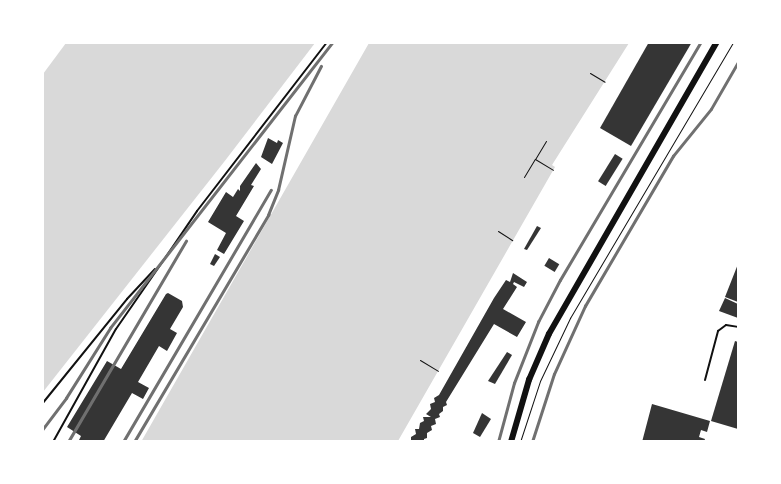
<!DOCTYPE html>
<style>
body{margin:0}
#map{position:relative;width:781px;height:484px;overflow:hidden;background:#fff;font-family:Montserrat,sans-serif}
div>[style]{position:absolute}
.water>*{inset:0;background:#d9d9d9}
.building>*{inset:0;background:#353535;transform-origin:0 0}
.path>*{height:1px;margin:-0.5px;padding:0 0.5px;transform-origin:0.5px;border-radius:0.5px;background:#111}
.service>*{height:2px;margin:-1px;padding:0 1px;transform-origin:1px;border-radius:1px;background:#111}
.secondary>*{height:5.5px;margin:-2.75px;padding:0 2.75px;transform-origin:2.75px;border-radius:2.75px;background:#111}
.rail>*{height:2.5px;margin:-1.25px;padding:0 1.25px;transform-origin:1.25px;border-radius:1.25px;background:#707070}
span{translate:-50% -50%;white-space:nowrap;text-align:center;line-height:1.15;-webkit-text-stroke:4px #fff;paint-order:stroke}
.frame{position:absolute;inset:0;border:44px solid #fff;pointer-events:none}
</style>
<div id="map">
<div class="water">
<div style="clip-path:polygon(66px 43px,315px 43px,224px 162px,43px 392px,43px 74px)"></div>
<div style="clip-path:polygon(369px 43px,629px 43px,552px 165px,555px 167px,398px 441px,141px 442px)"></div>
</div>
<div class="building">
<div style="clip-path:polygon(649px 42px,692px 42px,631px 146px,600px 128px)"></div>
<div style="clip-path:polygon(268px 138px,277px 143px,278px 140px,283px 143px,272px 164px,261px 157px)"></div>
<div style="left:615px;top:154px;width:9px;height:32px;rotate:32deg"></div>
<div style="clip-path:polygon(256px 163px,261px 169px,251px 185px,254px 186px,236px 216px,244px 221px,224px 254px,217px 250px,226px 233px,208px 222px,226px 192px,233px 197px,238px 189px,240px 191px,240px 186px)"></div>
<div style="clip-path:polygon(537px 226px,541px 228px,527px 250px,524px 249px)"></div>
<div style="clip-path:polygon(215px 254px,220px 257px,214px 266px,210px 264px)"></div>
<div style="left:549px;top:258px;width:12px;height:9px;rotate:31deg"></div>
<div style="clip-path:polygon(738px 264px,738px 302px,725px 297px)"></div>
<div style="clip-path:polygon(513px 273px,527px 282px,524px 287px,514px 282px,513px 284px,517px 287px,503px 309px,526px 322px,517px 337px,494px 324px,446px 402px,447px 405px,443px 407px,443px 411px,439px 414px,440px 417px,435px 419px,436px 424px,431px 426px,432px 430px,427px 433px,427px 438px,424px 439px,424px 442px,411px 442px,411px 437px,416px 434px,415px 429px,419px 429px,420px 423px,424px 421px,423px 417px,431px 417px,426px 414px,431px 409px,430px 404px,435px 402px,434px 398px,439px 395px,494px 298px,506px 280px,510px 282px)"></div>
<div style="clip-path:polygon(168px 293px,182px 301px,183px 307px,170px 329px,177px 333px,167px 351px,159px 346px,138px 382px,149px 388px,143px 399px,132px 393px,103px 442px,78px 442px,81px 436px,67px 427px,107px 361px,121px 369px,166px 294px)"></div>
<div style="clip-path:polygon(725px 298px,738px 304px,738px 318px,719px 311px)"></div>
<div style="clip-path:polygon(735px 341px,738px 342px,738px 429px,711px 421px)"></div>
<div style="clip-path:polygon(507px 352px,512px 355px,495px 384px,488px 381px)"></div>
<div style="clip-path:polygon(652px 404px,710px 421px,707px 432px,701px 430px,699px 437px,705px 439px,704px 442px,642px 442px)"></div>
<div style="clip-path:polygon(482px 413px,491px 419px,480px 437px,473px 433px)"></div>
</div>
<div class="path">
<div style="left:590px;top:73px;width:17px;rotate:31deg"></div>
<div style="left:546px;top:141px;width:21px;rotate:121deg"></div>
<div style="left:535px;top:159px;width:21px;rotate:31deg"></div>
<div style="left:524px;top:177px;width:21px;rotate:-59deg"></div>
<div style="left:498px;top:231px;width:17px;rotate:33deg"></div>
<div style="left:420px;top:360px;width:21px;rotate:31deg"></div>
<div style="left:520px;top:442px;width:64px;rotate:-71.8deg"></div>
<div style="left:540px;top:381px;width:70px;rotate:-64.5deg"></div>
<div style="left:570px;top:318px;width:321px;rotate:-59.4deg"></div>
</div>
<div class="service">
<div style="left:705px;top:380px;width:51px;rotate:-75.1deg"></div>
<div style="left:718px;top:331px;width:10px;rotate:-37deg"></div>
<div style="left:726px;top:325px;width:12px;rotate:9deg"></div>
<div style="left:42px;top:404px;width:135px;rotate:-51deg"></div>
<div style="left:127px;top:299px;width:41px;rotate:-47deg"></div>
<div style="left:53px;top:442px;width:129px;rotate:-60.9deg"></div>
<div style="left:116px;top:329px;width:79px;rotate:-55.3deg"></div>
<div style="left:161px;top:264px;width:64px;rotate:-55.8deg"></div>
<div style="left:197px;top:211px;width:213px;rotate:-52.4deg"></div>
</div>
<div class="secondary">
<div style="left:511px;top:442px;width:65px;rotate:-73.8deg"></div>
<div style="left:529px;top:380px;width:50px;rotate:-66.5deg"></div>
<div style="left:549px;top:334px;width:337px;rotate:-60.1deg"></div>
</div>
<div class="rail">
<div style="left:42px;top:430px;width:40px;rotate:-53deg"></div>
<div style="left:66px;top:398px;width:83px;rotate:-57.8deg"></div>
<div style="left:110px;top:328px;width:363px;rotate:-52.1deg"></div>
<div style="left:68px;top:442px;width:233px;rotate:-59.6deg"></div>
<div style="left:123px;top:442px;width:292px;rotate:-59.6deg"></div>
<div style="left:134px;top:442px;width:264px;rotate:-59.4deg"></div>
<div style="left:268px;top:215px;width:27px;rotate:-68deg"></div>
<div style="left:278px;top:190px;width:76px;rotate:-77.1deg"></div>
<div style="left:295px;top:116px;width:56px;rotate:-62.5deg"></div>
<div style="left:498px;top:442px;width:61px;rotate:-74.8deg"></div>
<div style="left:514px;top:383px;width:66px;rotate:-68.5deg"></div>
<div style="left:538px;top:322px;width:47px;rotate:-62.4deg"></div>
<div style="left:560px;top:280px;width:277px;rotate:-59.4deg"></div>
<div style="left:532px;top:442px;width:71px;rotate:-72.1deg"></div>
<div style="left:554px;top:374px;width:75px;rotate:-65.5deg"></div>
<div style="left:585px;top:306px;width:174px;rotate:-59.6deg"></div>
<div style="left:673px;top:156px;width:60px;rotate:-51deg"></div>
<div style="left:711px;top:109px;width:54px;rotate:-60.1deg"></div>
</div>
<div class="frame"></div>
</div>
